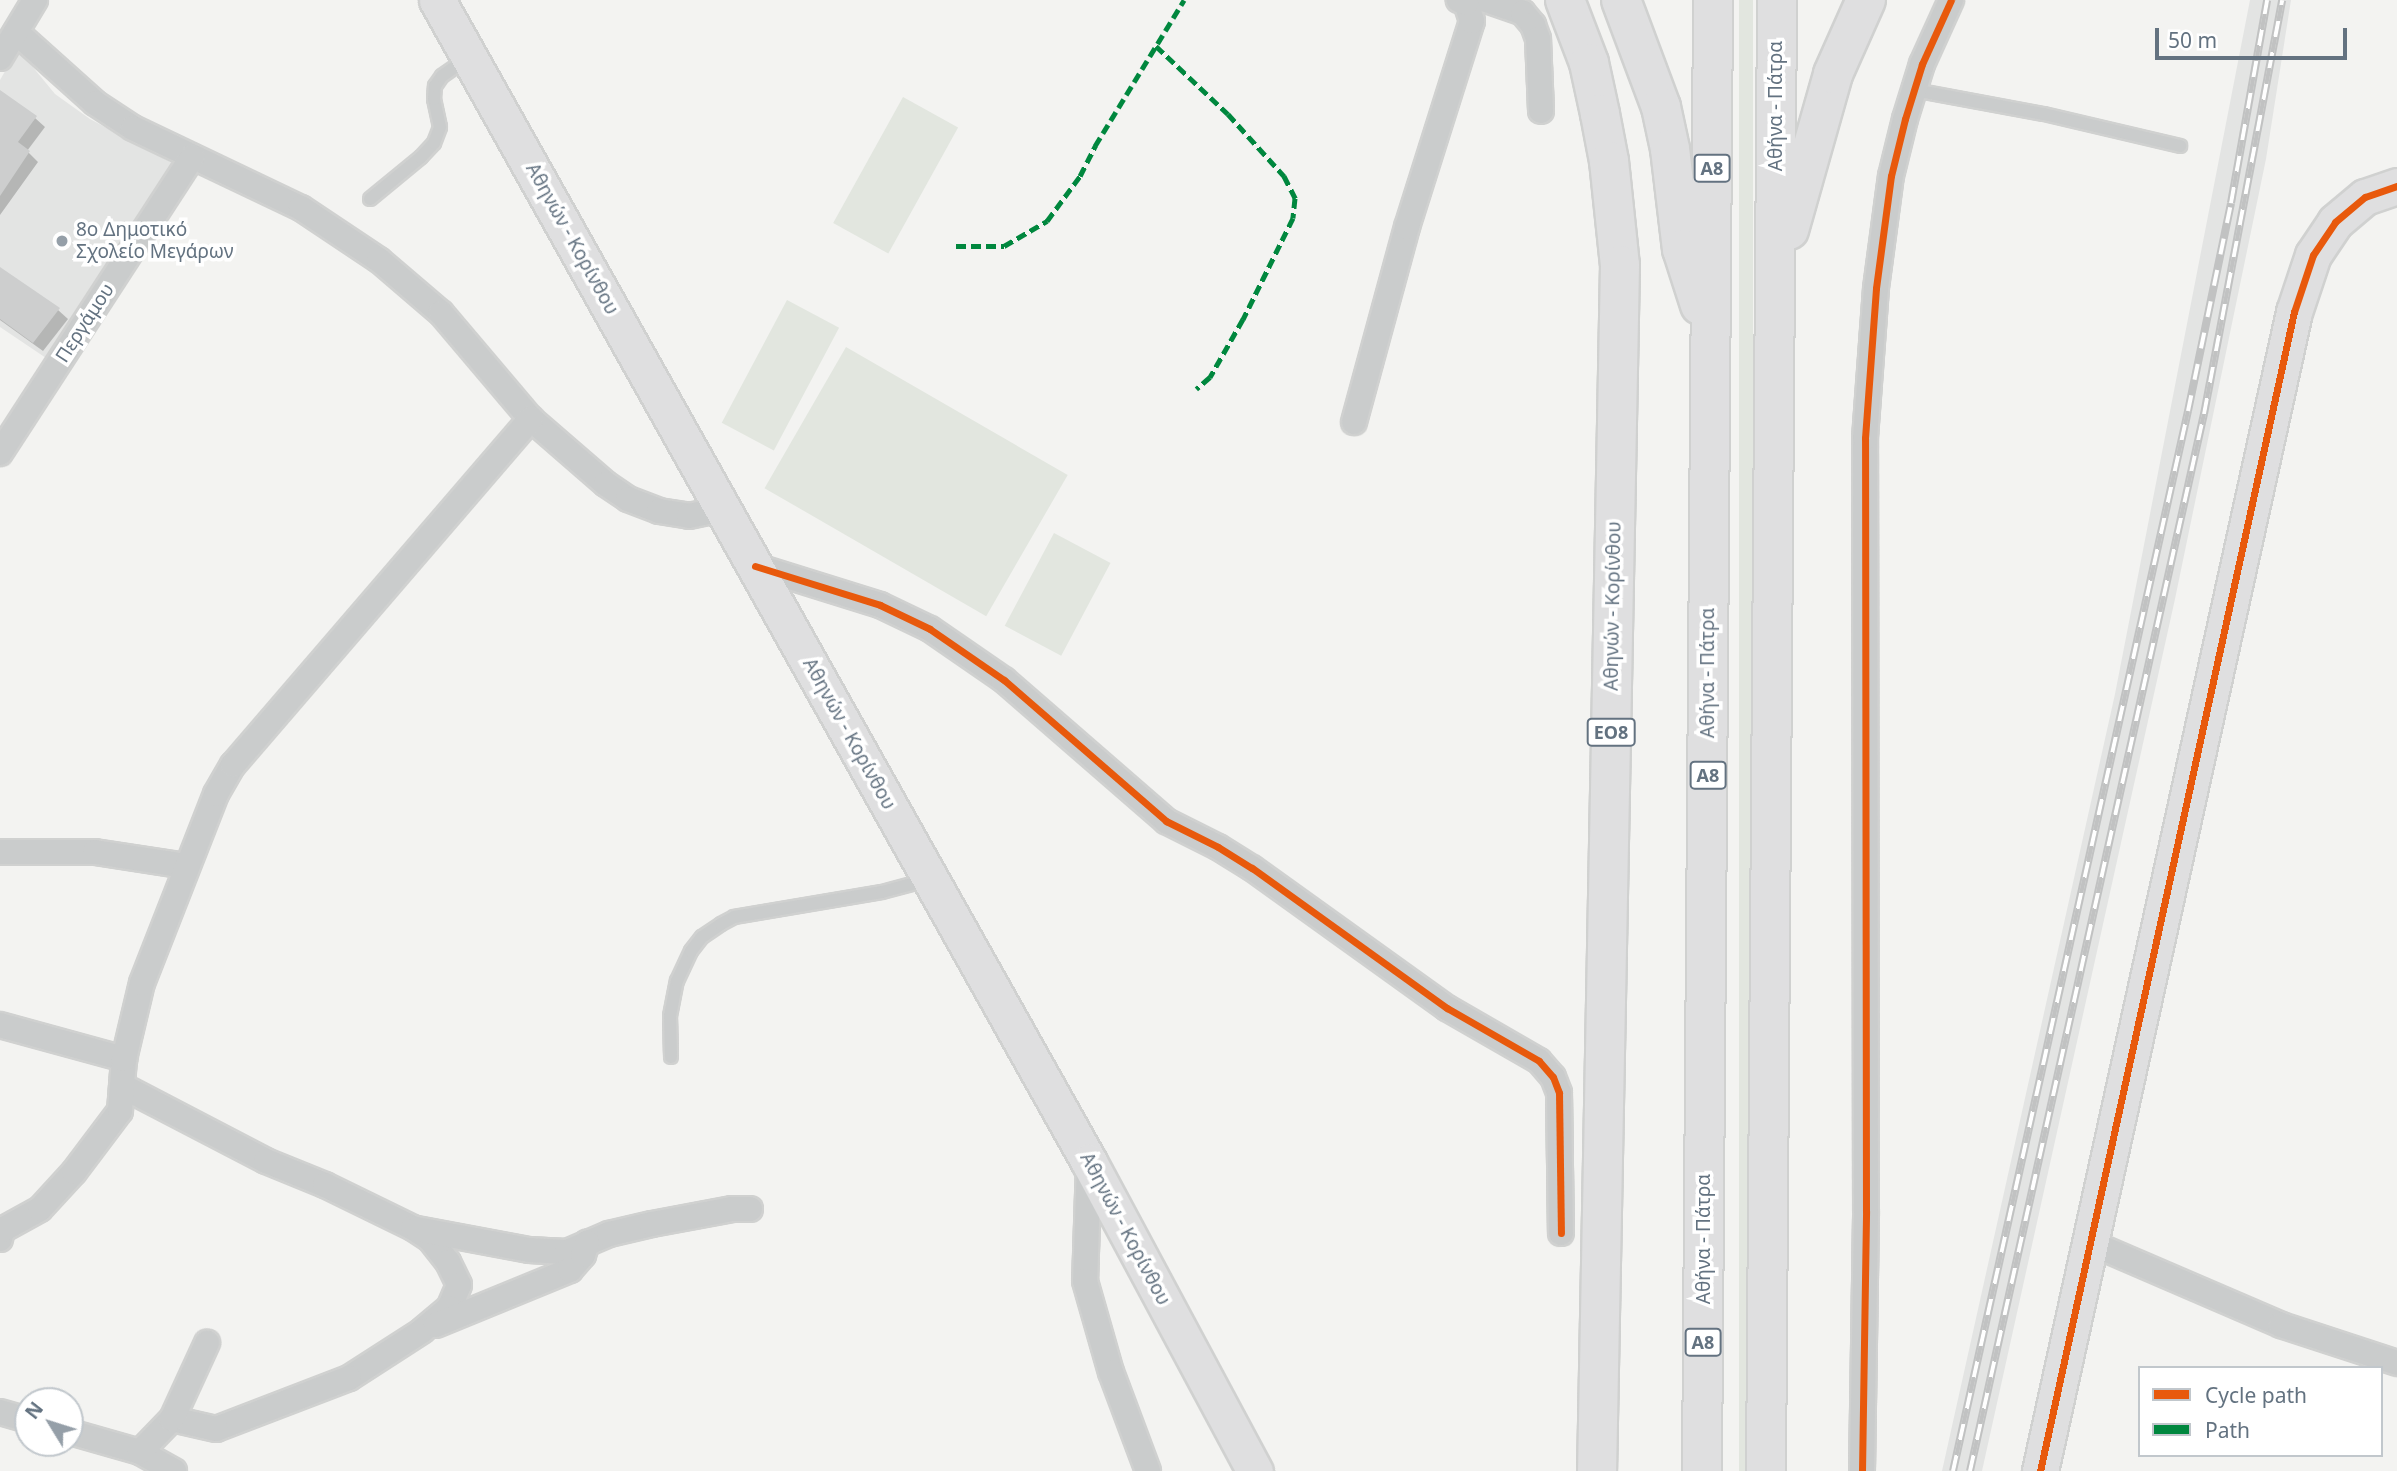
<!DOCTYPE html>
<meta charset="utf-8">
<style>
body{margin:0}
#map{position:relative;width:2397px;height:1471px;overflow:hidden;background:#f3f3f1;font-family:"Noto Sans",sans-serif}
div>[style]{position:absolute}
.built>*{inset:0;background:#e3e4e3}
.green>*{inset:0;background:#e2e6df;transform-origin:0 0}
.shadow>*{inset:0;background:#0003}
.building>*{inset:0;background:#cdcece}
.roads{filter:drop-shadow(2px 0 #d0d1d0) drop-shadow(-2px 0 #d0d1d0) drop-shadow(0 2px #d0d1d0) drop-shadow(0 -2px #d0d1d0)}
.lane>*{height:12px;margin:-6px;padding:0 6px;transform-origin:6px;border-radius:6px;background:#cacccc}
.street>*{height:24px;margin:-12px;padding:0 12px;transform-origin:12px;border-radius:12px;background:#cacccc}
.secondary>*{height:35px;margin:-17.5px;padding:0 17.5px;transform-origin:17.5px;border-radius:17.5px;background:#dfdfe0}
.primary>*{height:38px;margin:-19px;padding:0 19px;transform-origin:19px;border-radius:19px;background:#dfdfe0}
.highway>*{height:38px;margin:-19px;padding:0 19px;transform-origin:19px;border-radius:19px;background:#dfdfe0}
.rail>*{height:8px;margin-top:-4px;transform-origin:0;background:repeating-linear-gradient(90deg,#fff 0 16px,#c1c2c2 0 32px);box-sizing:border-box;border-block:2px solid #c1c2c2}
.quiet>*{height:5px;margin-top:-2.5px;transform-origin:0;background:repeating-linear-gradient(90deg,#00873e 0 10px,transparent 0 15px)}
.cycleway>*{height:7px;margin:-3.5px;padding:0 3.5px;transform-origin:3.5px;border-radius:3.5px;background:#e8590c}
.dots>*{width:19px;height:19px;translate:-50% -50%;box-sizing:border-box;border:4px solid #fff;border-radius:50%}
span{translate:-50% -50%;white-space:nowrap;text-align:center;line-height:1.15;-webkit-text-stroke:7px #fff;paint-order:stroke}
.shield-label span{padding:2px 5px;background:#fff;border:2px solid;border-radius:5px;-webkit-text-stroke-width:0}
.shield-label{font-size:18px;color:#637280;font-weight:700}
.street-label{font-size:19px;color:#637280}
.poi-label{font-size:19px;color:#637280}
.left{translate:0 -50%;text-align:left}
.legend{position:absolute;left:2138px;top:1366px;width:245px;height:91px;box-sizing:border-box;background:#fff;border:2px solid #c1c7cc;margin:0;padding:9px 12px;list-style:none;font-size:21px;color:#637280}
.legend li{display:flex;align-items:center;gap:14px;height:35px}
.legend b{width:35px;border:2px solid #c1c7cc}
.north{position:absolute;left:14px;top:1387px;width:70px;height:70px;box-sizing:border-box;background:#fff;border:2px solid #c1c7cc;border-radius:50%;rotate:308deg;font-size:19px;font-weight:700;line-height:28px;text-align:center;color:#637280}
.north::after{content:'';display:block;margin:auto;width:24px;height:32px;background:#959fa8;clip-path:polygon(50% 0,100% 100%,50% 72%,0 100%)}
.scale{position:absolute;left:2155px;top:28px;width:192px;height:32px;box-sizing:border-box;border:4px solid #637280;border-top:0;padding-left:9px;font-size:21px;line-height:24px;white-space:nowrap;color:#637280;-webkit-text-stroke:5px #fff;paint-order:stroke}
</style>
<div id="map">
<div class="built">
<div style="clip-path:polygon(2250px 0,2291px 0,2266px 159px,2175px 599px,1982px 1471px,1942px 1471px,2115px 694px)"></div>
<div style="clip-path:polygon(18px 49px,55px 94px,90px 119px,174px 164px,49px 360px,0 327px,0 80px)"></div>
</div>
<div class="green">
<div style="left:1739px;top:0;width:14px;height:1471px"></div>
<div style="left:903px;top:97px;width:63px;height:144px;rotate:29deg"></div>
<div style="left:787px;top:300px;width:59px;height:139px;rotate:28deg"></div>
<div style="left:846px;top:347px;width:256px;height:163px;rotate:30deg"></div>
<div style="left:1054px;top:533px;width:64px;height:105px;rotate:28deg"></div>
</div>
<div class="shadow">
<div style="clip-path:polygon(0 102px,35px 118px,45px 127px,27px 151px,38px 162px,0 215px)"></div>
<div style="clip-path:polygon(0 273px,58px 310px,68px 319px,43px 351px,0 320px)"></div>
</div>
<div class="building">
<div style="clip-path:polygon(0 90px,37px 116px,18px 142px,30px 151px,0 196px)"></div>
<div style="clip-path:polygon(0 267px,60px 308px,33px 343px,0 319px)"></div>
</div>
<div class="roads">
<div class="lane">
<div style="left:1914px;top:90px;width:132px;rotate:10.5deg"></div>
<div style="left:2044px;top:114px;width:140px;rotate:13.2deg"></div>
<div style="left:370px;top:199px;width:66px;rotate:-39.5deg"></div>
<div style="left:421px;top:157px;width:19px;rotate:-47deg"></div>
<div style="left:434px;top:143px;width:17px;rotate:-69deg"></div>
<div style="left:440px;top:127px;width:29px;rotate:-102deg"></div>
<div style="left:434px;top:99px;width:13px;rotate:-86deg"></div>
<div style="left:435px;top:86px;width:12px;rotate:-55deg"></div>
<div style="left:442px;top:76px;width:29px;rotate:-35deg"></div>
<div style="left:671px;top:1057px;width:41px;rotate:-91.4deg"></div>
<div style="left:670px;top:1016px;width:36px;rotate:-79deg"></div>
<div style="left:677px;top:981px;width:33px;rotate:-65deg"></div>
<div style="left:691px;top:951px;width:18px;rotate:-52deg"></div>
<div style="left:702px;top:937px;width:23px;rotate:-34deg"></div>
<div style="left:721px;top:924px;width:15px;rotate:-28deg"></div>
<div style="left:734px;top:917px;width:150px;rotate:-9.6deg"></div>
<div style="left:882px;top:892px;width:47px;rotate:-14.9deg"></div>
</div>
<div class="street">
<div style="left:1486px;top:0;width:39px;rotate:19deg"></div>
<div style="left:1523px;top:13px;width:16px;rotate:50deg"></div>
<div style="left:1533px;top:25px;width:15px;rotate:70deg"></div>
<div style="left:1538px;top:39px;width:72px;rotate:87.6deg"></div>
<div style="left:16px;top:32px;width:106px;rotate:41.9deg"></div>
<div style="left:95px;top:103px;width:45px;rotate:33.3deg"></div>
<div style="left:133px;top:128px;width:186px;rotate:25.5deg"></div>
<div style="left:301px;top:208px;width:94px;rotate:33.7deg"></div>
<div style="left:379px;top:260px;width:82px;rotate:40.5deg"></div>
<div style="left:441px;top:313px;width:139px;rotate:49.7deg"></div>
<div style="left:531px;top:419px;width:99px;rotate:40.9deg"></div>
<div style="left:606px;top:484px;width:27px;rotate:34deg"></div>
<div style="left:628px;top:499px;width:33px;rotate:21deg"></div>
<div style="left:659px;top:511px;width:30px;rotate:9deg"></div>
<div style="left:689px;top:516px;width:35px;rotate:-12deg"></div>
<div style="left:0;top:58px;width:68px;rotate:-58.9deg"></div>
<div style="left:1354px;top:422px;width:202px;rotate:-74.8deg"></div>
<div style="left:1407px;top:227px;width:216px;rotate:-72.5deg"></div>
<div style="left:1472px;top:21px;width:19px;rotate:-108deg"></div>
<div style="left:1466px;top:3px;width:8px;rotate:-157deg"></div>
<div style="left:0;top:453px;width:353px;rotate:-57deg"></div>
<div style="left:755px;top:566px;width:131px;rotate:17.3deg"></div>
<div style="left:880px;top:605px;width:55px;rotate:25.6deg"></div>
<div style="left:930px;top:629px;width:90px;rotate:34.6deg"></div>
<div style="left:1004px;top:680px;width:215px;rotate:41deg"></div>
<div style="left:1166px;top:821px;width:58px;rotate:26.6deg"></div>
<div style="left:1218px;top:847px;width:40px;rotate:32deg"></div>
<div style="left:1252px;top:868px;width:240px;rotate:35.7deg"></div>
<div style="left:1447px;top:1008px;width:106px;rotate:29.9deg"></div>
<div style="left:1539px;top:1061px;width:21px;rotate:49deg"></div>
<div style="left:1553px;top:1077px;width:17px;rotate:69deg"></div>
<div style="left:1559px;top:1093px;width:140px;rotate:89.2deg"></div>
<div style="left:0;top:852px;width:95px"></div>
<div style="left:95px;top:852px;width:93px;rotate:8.7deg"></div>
<div style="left:0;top:1025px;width:129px;rotate:15.3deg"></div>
<div style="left:124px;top:1087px;width:160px;rotate:27.5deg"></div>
<div style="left:266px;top:1161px;width:64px;rotate:22.1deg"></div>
<div style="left:325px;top:1185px;width:98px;rotate:26deg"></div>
<div style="left:413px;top:1228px;width:20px;rotate:33deg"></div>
<div style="left:430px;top:1239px;width:29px;rotate:52deg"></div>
<div style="left:448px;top:1262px;width:25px;rotate:64deg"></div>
<div style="left:459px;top:1285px;width:25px;rotate:113deg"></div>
<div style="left:449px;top:1308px;width:35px;rotate:140deg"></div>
<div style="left:422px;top:1331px;width:87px;rotate:147.2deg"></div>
<div style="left:349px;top:1378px;width:142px;rotate:159deg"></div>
<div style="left:216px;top:1429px;width:45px;rotate:-167.2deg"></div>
<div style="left:1089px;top:1163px;width:118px;rotate:91.9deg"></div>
<div style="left:1085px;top:1281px;width:95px;rotate:74.1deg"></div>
<div style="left:1111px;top:1372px;width:106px;rotate:69.5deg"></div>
<div style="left:417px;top:1229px;width:114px;rotate:10.6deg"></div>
<div style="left:529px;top:1250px;width:38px;rotate:3deg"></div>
<div style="left:567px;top:1252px;width:46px;rotate:-23.2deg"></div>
<div style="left:609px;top:1234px;width:44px;rotate:-13.1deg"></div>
<div style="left:652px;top:1224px;width:81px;rotate:-10.6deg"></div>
<div style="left:732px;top:1209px;width:18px"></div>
<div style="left:0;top:1239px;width:9px;rotate:-77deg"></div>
<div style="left:2px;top:1230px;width:43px;rotate:-28.9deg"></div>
<div style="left:40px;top:1209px;width:50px;rotate:-47.4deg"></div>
<div style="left:74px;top:1172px;width:76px;rotate:-53deg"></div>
<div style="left:120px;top:1111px;width:52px;rotate:-85.6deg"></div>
<div style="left:124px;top:1059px;width:78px;rotate:-76.7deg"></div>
<div style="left:142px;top:983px;width:203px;rotate:-68.6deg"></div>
<div style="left:216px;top:794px;width:34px;rotate:-60deg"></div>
<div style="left:233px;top:765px;width:457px;rotate:-49.3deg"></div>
<div style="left:2091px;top:1243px;width:207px;rotate:23.3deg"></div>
<div style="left:2281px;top:1325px;width:122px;rotate:18.1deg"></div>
<div style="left:436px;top:1325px;width:145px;rotate:-22.3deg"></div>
<div style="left:570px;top:1270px;width:20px;rotate:-49deg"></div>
<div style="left:583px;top:1255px;width:13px;rotate:-72deg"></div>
<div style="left:0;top:1412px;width:29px;rotate:16deg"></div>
<div style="left:70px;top:1432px;width:73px;rotate:15.9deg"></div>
<div style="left:140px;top:1452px;width:39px;rotate:29deg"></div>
<div style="left:140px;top:1452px;width:46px;rotate:-45.9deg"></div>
<div style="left:172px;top:1419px;width:84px;rotate:-65.3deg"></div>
<div style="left:1862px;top:1471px;width:260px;rotate:-89.1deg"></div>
<div style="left:1866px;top:1211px;width:773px;rotate:-90.07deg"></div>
<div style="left:1865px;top:438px;width:150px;rotate:-85.8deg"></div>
<div style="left:1876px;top:288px;width:113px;rotate:-82.4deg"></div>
<div style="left:1891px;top:176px;width:59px;rotate:-76.2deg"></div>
<div style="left:1905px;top:119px;width:58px;rotate:-72.8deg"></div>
<div style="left:1922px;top:64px;width:70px;rotate:-65.6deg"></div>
</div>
<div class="secondary">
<div style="left:437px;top:0;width:1332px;rotate:60.7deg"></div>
<div style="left:1089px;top:1162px;width:351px;rotate:61.8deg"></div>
<div style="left:2040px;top:1471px;width:1187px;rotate:-77.64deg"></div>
<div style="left:2294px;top:312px;width:60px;rotate:-71.6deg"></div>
<div style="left:2313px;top:255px;width:40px;rotate:-56deg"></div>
<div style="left:2335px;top:222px;width:39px;rotate:-40deg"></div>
<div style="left:2365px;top:197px;width:34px;rotate:-19deg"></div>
</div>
<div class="primary">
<div style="left:1565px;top:0;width:67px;rotate:69.1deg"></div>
<div style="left:1589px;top:63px;width:52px;rotate:77.8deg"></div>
<div style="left:1600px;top:114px;width:48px;rotate:79.2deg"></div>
<div style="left:1609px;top:161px;width:105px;rotate:84deg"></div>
<div style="left:1620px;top:265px;width:1206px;rotate:91.09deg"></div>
</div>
<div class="highway">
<div style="left:1621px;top:0;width:114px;rotate:69.5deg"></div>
<div style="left:1661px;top:107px;width:43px;rotate:77.9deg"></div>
<div style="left:1670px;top:149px;width:101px;rotate:83.2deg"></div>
<div style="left:1682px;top:249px;width:59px;rotate:72.2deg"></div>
<div style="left:1789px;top:230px;width:162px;rotate:-74.2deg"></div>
<div style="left:1833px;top:74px;width:81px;rotate:-66deg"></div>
<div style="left:1702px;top:1471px;width:1471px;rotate:-89.57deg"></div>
<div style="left:1766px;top:1471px;width:1471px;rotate:-89.57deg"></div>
</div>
</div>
<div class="rail">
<div style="left:1953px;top:1471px;width:1086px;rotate:-77.5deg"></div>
<div style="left:2188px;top:411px;width:212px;rotate:-78.3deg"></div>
<div style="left:2231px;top:203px;width:206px;rotate:-79.9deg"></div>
<div style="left:1970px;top:1471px;width:1083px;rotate:-77.52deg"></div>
<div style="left:2204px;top:414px;width:421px;rotate:-79.3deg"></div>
</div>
<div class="quiet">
<div style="left:1156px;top:46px;width:99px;rotate:43.4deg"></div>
<div style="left:1228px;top:114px;width:84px;rotate:47.9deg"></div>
<div style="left:1284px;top:176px;width:25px;rotate:63deg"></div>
<div style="left:1295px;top:198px;width:20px;rotate:96deg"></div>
<div style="left:1293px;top:218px;width:113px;rotate:116.3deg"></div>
<div style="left:1243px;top:319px;width:67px;rotate:119.6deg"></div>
<div style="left:1210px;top:377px;width:18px;rotate:139deg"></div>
<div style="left:956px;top:246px;width:48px"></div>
<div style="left:1004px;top:246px;width:50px;rotate:-30.2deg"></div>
<div style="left:1047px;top:221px;width:56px;rotate:-53.7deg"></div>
<div style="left:1080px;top:176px;width:34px;rotate:-63deg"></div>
<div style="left:1095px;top:146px;width:171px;rotate:-58.6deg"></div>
</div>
<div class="cycleway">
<div style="left:755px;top:566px;width:131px;rotate:17.3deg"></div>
<div style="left:880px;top:605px;width:55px;rotate:25.6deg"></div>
<div style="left:930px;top:629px;width:90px;rotate:34.6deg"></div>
<div style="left:1004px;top:680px;width:215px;rotate:41deg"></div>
<div style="left:1166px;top:821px;width:58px;rotate:26.6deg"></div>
<div style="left:1218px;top:847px;width:40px;rotate:32deg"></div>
<div style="left:1252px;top:868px;width:240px;rotate:35.7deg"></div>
<div style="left:1447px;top:1008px;width:106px;rotate:29.9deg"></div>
<div style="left:1539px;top:1061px;width:21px;rotate:49deg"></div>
<div style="left:1553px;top:1077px;width:17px;rotate:69deg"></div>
<div style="left:1559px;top:1093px;width:140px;rotate:89.2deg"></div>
<div style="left:1862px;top:1471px;width:260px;rotate:-89.1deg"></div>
<div style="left:1866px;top:1211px;width:773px;rotate:-90.07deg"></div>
<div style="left:1865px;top:438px;width:150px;rotate:-85.8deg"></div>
<div style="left:1876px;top:288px;width:113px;rotate:-82.4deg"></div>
<div style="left:1891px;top:176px;width:59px;rotate:-76.2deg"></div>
<div style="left:1905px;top:119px;width:58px;rotate:-72.8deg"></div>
<div style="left:1922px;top:64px;width:70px;rotate:-65.6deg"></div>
<div style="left:2040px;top:1471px;width:1187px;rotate:-77.64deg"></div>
<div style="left:2294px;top:312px;width:60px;rotate:-71.6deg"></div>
<div style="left:2313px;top:255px;width:40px;rotate:-56deg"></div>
<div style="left:2335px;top:222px;width:39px;rotate:-40deg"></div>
<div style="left:2365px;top:197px;width:34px;rotate:-19deg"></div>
</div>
<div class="dots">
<div style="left:62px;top:241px;background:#959fa8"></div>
</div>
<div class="shield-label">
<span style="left:1712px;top:168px">Α8</span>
<span style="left:1611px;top:732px">ΕΟ8</span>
<span style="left:1708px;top:775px">Α8</span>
<span style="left:1703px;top:1342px">Α8</span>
</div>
<div class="street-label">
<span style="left:1776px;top:106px;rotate:-90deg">Αθήνα - Πάτρα</span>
<span style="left:572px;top:239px;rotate:61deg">Αθηνών - Κορίνθου</span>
<span style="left:85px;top:323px;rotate:-57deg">Περγάμου</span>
<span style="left:1613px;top:606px;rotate:-89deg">Αθηνών - Κορίνθου</span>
<span style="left:1708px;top:673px;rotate:-90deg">Αθήνα - Πάτρα</span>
<span style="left:849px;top:734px;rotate:61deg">Αθηνών - Κορίνθου</span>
<span style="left:1125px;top:1229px;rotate:62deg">Αθηνών - Κορίνθου</span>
<span style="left:1704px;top:1239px;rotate:-90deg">Αθήνα - Πάτρα</span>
</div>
<div class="poi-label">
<span class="left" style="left:76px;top:241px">8ο Δημοτικό<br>Σχολείο Μεγάρων</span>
</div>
<ul class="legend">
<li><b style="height:9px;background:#e8590c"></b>Cycle path</li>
<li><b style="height:9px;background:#00873e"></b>Path</li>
</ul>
<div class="north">N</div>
<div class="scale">50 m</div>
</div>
